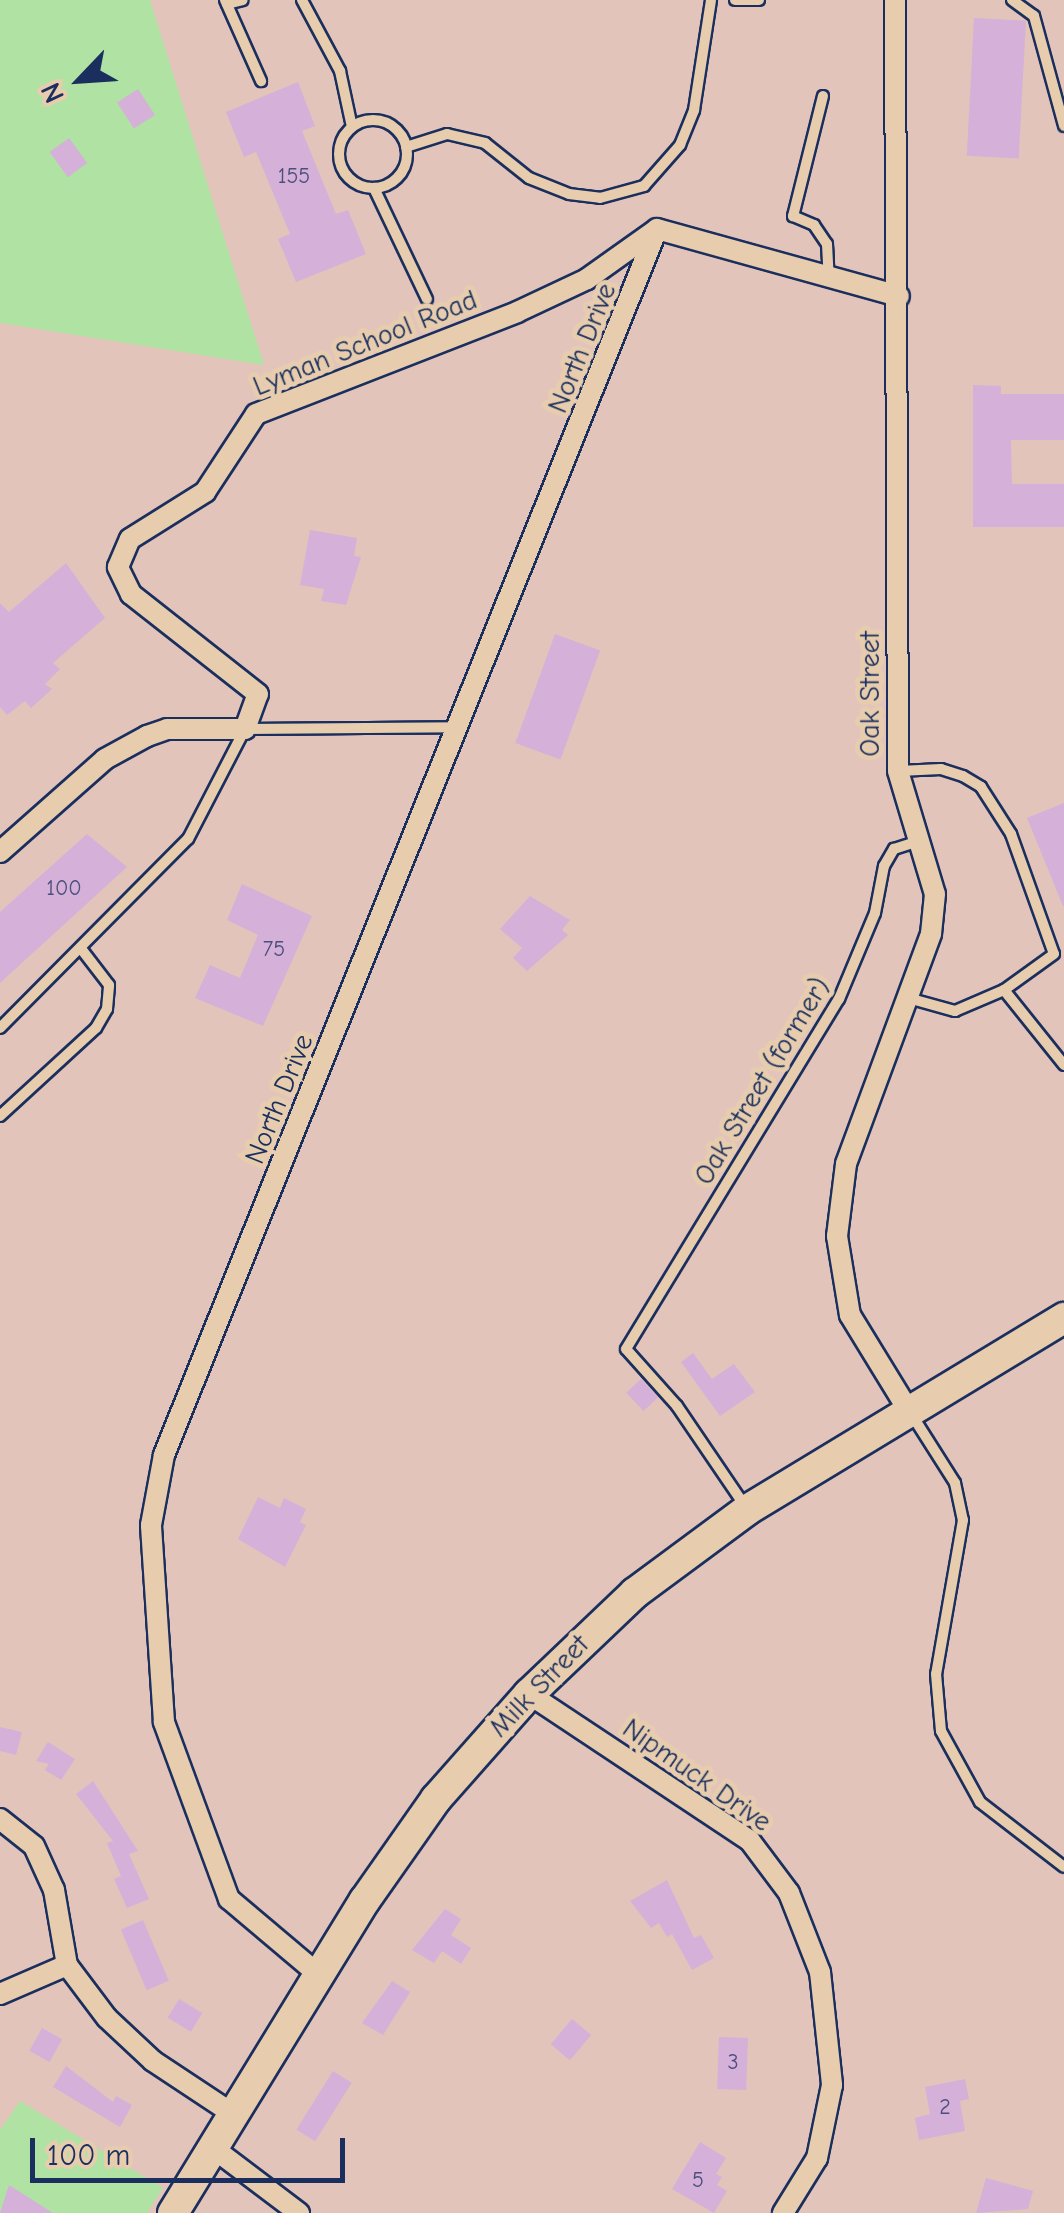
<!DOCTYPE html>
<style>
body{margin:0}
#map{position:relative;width:1064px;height:2213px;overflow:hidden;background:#e2c4bb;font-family:"Comic Neue",sans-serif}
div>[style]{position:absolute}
.green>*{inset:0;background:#b0e2a3}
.building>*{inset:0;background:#d5b0d9;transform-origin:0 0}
.roads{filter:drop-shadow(2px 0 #1b2f5e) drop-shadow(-2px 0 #1b2f5e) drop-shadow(0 2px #1b2f5e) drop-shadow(0 -2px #1b2f5e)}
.service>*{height:10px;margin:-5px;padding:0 5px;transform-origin:5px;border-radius:5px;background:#e7cdae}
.service>.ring{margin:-5px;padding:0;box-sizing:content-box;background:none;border:10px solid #e7cdae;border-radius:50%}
.minor>*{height:20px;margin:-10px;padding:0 10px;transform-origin:10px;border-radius:10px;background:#e7cdae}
.secondary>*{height:30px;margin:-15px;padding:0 15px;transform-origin:15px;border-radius:15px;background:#e7cdae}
span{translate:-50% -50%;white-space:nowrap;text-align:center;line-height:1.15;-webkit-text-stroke:10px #e7cdae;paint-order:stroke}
.number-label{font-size:22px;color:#4a4f7d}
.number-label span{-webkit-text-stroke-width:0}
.street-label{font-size:28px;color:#1b2f5e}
.north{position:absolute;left:30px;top:30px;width:100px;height:100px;-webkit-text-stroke:8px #e7cdae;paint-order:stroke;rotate:245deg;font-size:28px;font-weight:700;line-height:40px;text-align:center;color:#1b2f5e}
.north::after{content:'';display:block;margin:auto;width:35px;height:45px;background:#1b2f5e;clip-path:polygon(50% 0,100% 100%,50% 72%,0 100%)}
.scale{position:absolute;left:30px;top:2138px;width:315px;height:45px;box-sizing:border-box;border:5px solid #1b2f5e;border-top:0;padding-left:12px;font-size:30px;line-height:35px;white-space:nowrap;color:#1b2f5e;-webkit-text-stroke:8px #e7cdae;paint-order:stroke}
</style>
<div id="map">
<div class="green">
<div style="clip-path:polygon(0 0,150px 0,264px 365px,0 323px)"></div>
<div style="clip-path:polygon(20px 2101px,163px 2188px,147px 2213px,0 2213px,0 2130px)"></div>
</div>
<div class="building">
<div style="left:974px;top:18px;width:52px;height:138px;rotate:3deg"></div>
<div style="clip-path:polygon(298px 82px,315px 126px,302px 131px,336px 214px,348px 210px,366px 254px,296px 282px,278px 239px,290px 234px,256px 152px,244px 157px,226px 112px)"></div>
<div style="left:138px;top:89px;width:31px;height:25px;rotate:57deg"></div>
<div style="left:69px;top:138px;width:31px;height:24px;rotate:54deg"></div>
<div style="clip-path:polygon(973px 385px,1001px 386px,1001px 394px,1064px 394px,1064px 440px,1011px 440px,1012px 484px,1064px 484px,1064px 527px,973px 527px)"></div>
<div style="clip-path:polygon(310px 530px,357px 538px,354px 556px,361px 557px,346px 605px,321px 601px,324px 589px,300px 585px)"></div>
<div style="clip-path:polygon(66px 563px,105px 618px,53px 663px,60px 669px,45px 684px,52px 689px,31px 708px,25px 701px,7px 715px,0 707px,0 603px,9px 612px)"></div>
<div style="left:555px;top:634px;width:48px;height:116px;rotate:20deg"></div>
<div style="clip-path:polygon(1064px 803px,1064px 906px,1063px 906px,1027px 818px)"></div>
<div style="clip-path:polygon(87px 834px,127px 867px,0 983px,0 912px)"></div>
<div style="clip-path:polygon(242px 884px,312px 916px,263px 1026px,195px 998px,210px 965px,240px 978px,258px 935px,227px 920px)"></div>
<div style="clip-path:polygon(530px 896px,570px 920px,562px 930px,568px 935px,527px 971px,513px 958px,522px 948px,500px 929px)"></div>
<div style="clip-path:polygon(693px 1353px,712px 1379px,734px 1364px,755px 1392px,720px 1416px,681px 1362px)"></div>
<div style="left:641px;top:1379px;width:25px;height:20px;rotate:47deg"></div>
<div style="clip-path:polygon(258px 1497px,280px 1508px,284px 1498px,306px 1509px,300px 1522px,306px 1525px,285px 1567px,238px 1539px)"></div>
<div style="clip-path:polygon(0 1727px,22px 1732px,16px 1755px,0 1751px)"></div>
<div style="clip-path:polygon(48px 1742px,75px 1759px,61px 1780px,45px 1770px,49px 1764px,36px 1761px)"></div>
<div style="clip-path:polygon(93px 1781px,138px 1851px,129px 1854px,149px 1899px,127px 1908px,114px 1879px,121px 1876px,107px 1843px,113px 1841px,76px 1794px)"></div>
<div style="clip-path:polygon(667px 1880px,694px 1938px,701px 1935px,714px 1958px,692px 1970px,672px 1934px,667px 1937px,659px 1923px,651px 1928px,630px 1901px)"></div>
<div style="clip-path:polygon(445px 1909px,461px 1919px,451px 1935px,471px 1948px,461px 1964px,442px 1951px,434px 1963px,412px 1950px)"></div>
<div style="left:143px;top:1920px;width:66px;height:24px;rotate:67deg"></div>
<div style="clip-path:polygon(392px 1981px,410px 1992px,383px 2035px,362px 2023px)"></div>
<div style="left:179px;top:1999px;width:27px;height:22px;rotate:31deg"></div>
<div style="left:572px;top:2019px;width:25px;height:33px;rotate:40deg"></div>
<div style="left:42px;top:2028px;width:23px;height:26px;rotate:29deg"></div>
<div style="left:719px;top:2037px;width:29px;height:52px;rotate:2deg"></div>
<div style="clip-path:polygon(66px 2066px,113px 2102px,116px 2096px,132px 2105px,120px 2127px,53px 2087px)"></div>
<div style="left:333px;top:2071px;width:22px;height:69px;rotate:32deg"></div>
<div style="clip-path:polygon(965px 2079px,969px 2099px,960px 2101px,965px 2131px,919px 2140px,915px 2118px,930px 2114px,925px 2087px)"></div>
<div style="clip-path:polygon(700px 2142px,726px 2158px,716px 2174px,722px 2177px,717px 2185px,727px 2191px,714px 2213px,672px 2189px)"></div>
<div style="clip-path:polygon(986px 2178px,1033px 2191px,1028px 2209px,976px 2213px)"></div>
<div style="clip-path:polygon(9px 2185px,53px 2213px,0 2213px)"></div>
</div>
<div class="roads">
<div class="service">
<div style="left:225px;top:0;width:89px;rotate:66deg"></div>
<div style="left:302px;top:0;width:81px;rotate:61.8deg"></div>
<div style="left:340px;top:71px;width:57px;rotate:77.9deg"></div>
<div style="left:735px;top:0;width:24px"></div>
<div style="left:1012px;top:0;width:27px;rotate:36deg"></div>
<div style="left:1034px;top:16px;width:114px;rotate:74.7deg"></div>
<div style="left:227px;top:4px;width:16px;rotate:-14deg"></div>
<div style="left:823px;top:96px;width:124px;rotate:104deg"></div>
<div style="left:793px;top:216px;width:23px;rotate:23deg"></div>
<div style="left:814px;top:225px;width:23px;rotate:56deg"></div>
<div style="left:827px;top:244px;width:33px;rotate:87deg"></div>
<div class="ring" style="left:339px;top:120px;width:58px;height:58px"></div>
<div style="left:406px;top:147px;width:43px;rotate:-17.6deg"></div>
<div style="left:447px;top:134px;width:39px;rotate:13deg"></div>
<div style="left:485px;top:143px;width:56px;rotate:38.5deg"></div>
<div style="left:529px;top:178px;width:43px;rotate:21.8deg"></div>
<div style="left:569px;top:194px;width:31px;rotate:7deg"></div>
<div style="left:600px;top:198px;width:46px;rotate:-15.3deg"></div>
<div style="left:644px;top:186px;width:55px;rotate:-48.7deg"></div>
<div style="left:680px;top:145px;width:38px;rotate:-68deg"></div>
<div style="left:694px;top:110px;width:111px;rotate:-81.2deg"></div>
<div style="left:374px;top:188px;width:123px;rotate:64.5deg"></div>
<div style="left:899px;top:771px;width:42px;rotate:-2.7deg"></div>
<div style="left:941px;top:769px;width:23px;rotate:18deg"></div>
<div style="left:963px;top:776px;width:21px;rotate:31deg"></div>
<div style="left:981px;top:787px;width:56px;rotate:57.4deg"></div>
<div style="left:1011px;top:834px;width:127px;rotate:70.3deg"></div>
<div style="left:1054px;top:954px;width:62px;rotate:144.2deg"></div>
<div style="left:908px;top:998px;width:49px;rotate:15.5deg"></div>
<div style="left:955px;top:1011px;width:53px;rotate:-23.2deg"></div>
<div style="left:1004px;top:990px;width:96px;rotate:51.3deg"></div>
<div style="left:0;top:1028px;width:267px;rotate:-45.2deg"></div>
<div style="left:188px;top:839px;width:124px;rotate:-62.6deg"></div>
<div style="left:245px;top:729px;width:213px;rotate:-0.5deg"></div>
<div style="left:0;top:1116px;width:130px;rotate:-42.5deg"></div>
<div style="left:96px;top:1028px;width:22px;rotate:-60deg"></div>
<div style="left:107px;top:1009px;width:24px;rotate:-85deg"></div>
<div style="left:109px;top:985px;width:44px;rotate:-127.6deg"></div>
<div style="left:910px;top:1412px;width:84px;rotate:57.6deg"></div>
<div style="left:955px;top:1483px;width:38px;rotate:78deg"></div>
<div style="left:963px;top:1520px;width:156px;rotate:99.9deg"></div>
<div style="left:936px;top:1674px;width:57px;rotate:85deg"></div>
<div style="left:941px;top:1731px;width:81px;rotate:61.2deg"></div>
<div style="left:980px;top:1802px;width:106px;rotate:37.7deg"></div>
<div style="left:747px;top:1509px;width:125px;rotate:-124.2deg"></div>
<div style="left:677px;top:1406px;width:76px;rotate:-131.8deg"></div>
<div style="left:626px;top:1349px;width:410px;rotate:-58.7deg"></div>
<div style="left:839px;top:999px;width:93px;rotate:-67.3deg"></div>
<div style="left:875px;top:913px;width:48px;rotate:-79.2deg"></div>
<div style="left:884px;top:866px;width:20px;rotate:-60deg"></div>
<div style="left:894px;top:849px;width:26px;rotate:-18deg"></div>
</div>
<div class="minor">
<div style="left:895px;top:0;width:771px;rotate:89.78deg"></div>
<div style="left:898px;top:771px;width:128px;rotate:73.3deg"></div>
<div style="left:935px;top:894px;width:40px;rotate:95.7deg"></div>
<div style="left:931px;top:934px;width:245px;rotate:110.3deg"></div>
<div style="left:846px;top:1164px;width:73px;rotate:97.1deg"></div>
<div style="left:837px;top:1236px;width:80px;rotate:80.7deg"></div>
<div style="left:850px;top:1315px;width:109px;rotate:58.5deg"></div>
<div style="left:657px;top:229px;width:251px;rotate:15.5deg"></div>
<div style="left:0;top:852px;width:140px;rotate:-41.5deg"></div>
<div style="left:105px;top:759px;width:48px;rotate:-28.7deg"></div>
<div style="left:147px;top:736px;width:21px;rotate:-19deg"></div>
<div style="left:167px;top:729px;width:78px"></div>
<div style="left:245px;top:729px;width:37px;rotate:-70deg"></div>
<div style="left:258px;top:694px;width:162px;rotate:-141.8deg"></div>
<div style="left:131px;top:594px;width:30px;rotate:-116deg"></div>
<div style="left:118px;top:567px;width:30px;rotate:-67deg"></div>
<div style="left:130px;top:539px;width:89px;rotate:-32.1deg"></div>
<div style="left:205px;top:492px;width:93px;rotate:-56.8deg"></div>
<div style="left:256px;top:414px;width:280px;rotate:-21.3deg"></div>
<div style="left:517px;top:312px;width:77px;rotate:-25.2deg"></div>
<div style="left:587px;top:279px;width:86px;rotate:-35.5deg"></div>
<div style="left:529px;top:1694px;width:265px;rotate:33.6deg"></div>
<div style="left:750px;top:1841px;width:65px;rotate:53.1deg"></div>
<div style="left:789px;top:1893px;width:85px;rotate:68.6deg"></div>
<div style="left:820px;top:1972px;width:114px;rotate:83.9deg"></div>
<div style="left:832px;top:2085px;width:75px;rotate:101.6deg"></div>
<div style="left:817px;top:2158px;width:65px;rotate:121.7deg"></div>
<div style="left:0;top:1819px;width:43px;rotate:38.5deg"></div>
<div style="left:34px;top:1846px;width:48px;rotate:65.6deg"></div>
<div style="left:54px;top:1890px;width:76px;rotate:80.2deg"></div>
<div style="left:67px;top:1965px;width:66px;rotate:53deg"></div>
<div style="left:107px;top:2018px;width:63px;rotate:43.1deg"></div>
<div style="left:153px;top:2061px;width:96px;rotate:33.5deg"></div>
<div style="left:319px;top:1975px;width:118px;rotate:-139.8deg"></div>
<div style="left:229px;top:1899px;width:189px;rotate:-110.2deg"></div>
<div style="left:164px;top:1722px;width:197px;rotate:-93.8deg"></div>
<div style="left:151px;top:1525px;width:71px;rotate:-79.5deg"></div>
<div style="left:164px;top:1455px;width:1321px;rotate:-68.09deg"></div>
<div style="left:0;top:1994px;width:73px;rotate:-23.4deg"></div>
<div style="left:213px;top:2148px;width:108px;rotate:37.1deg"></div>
</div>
<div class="secondary">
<div style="left:173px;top:2213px;width:367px;rotate:-58.5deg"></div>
<div style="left:365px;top:1900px;width:123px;rotate:-54.9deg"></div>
<div style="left:436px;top:1799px;width:140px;rotate:-48.5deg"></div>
<div style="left:529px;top:1694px;width:146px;rotate:-43.6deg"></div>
<div style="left:635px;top:1593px;width:139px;rotate:-36.5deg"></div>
<div style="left:747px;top:1510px;width:371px;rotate:-31.2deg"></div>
</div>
</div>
<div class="number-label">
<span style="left:294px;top:177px">155</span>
<span style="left:64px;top:889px">100</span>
<span style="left:274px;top:950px">75</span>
<span style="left:733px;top:2063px">3</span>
<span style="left:945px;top:2108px">2</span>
<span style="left:698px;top:2181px">5</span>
</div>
<div class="street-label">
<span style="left:365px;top:343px;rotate:-22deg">Lyman School Road</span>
<span style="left:582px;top:348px;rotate:-68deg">North Drive</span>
<span style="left:870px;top:694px;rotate:-90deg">Oak Street</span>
<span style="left:762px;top:1081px;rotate:-59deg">Oak Street (former)</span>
<span style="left:279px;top:1099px;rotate:-68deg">North Drive</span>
<span style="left:539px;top:1686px;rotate:-46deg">Milk Street</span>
<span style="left:697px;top:1775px;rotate:35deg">Nipmuck Drive</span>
</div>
<div class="north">N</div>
<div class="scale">100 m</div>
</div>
